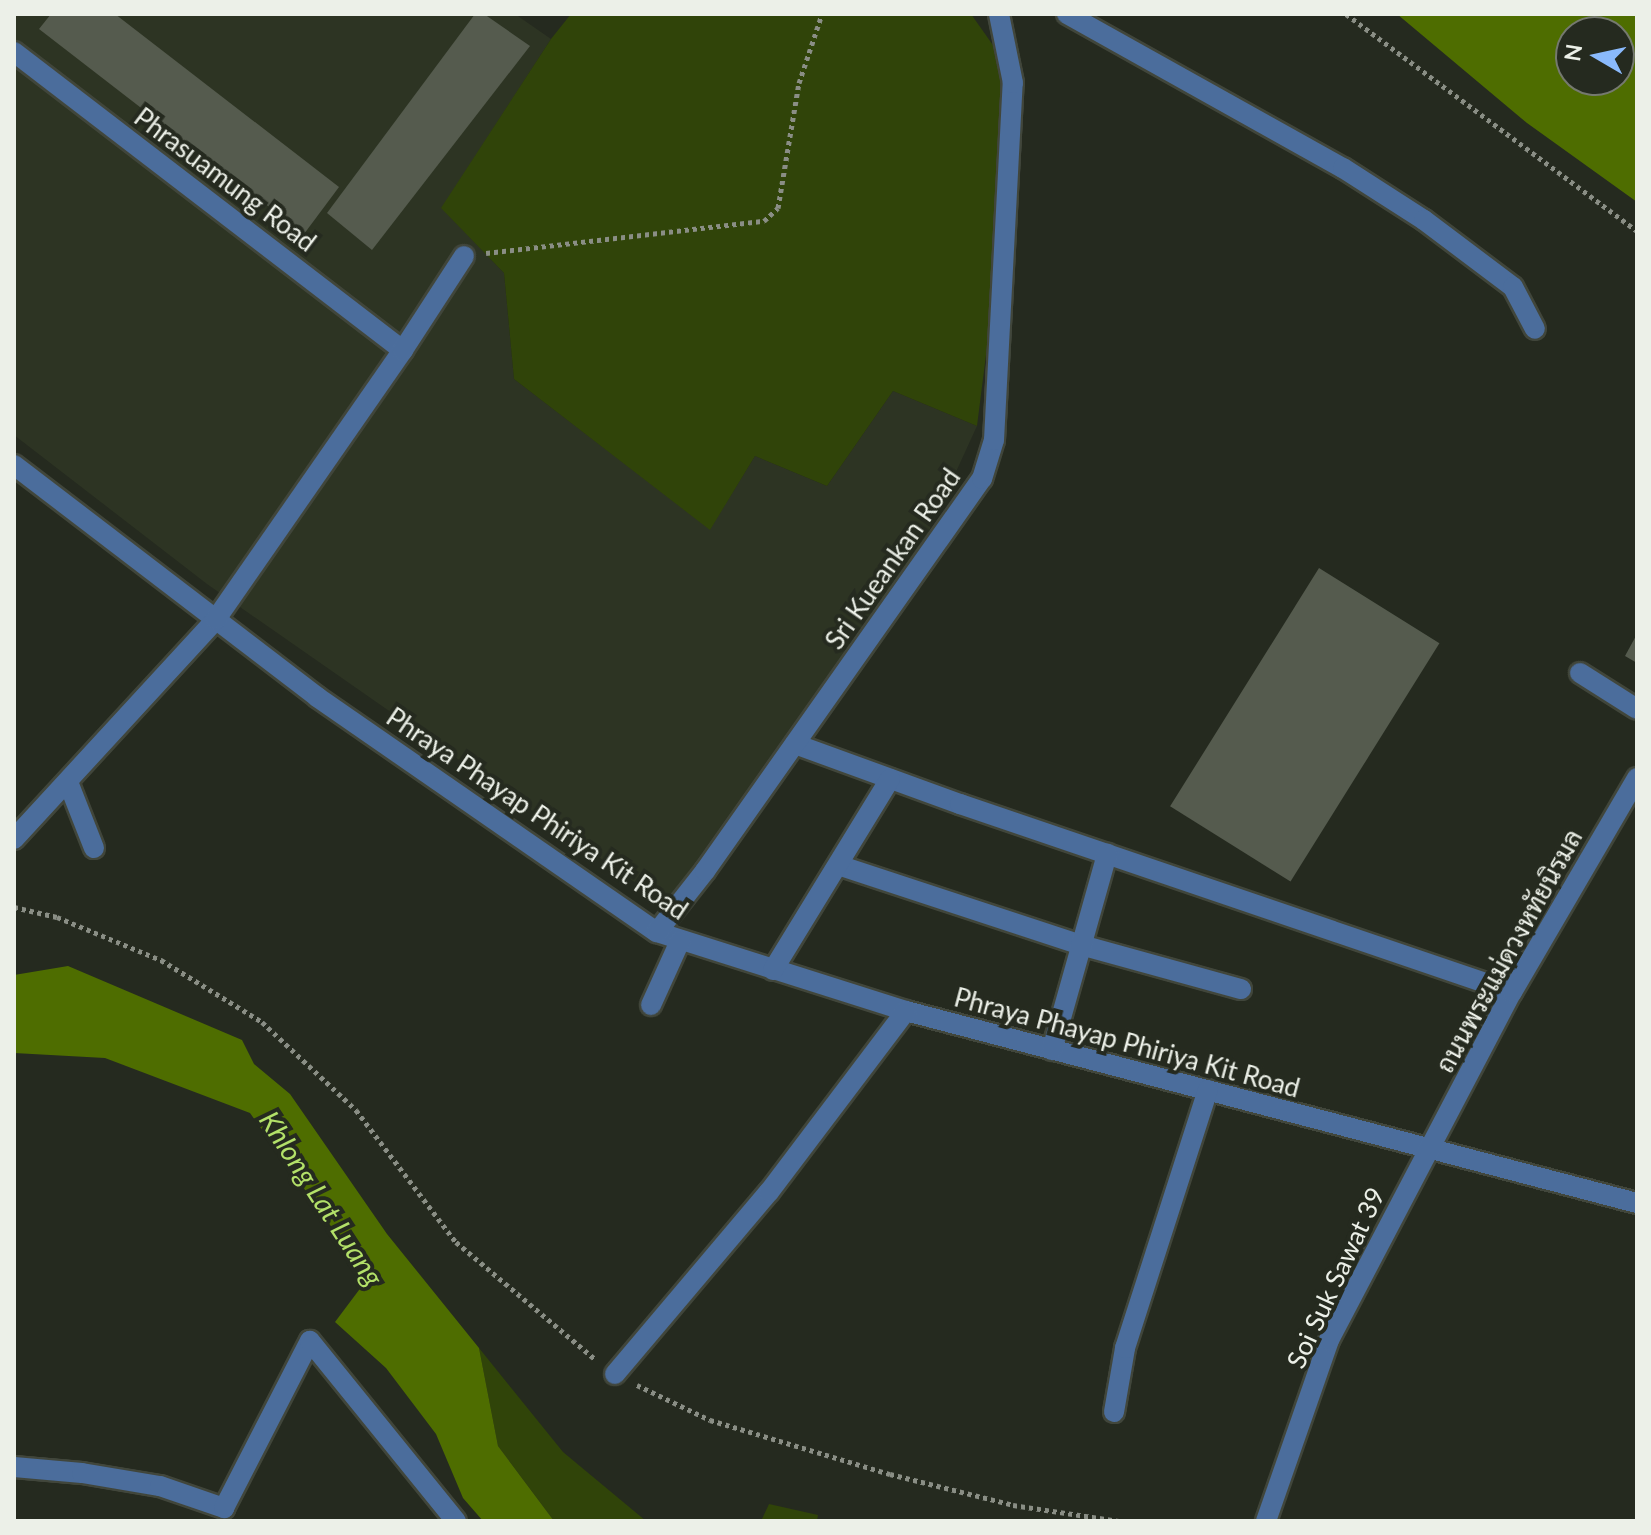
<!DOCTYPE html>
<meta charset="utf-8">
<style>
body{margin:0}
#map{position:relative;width:1651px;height:1535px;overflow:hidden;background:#252a1f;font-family:Lato,Sarabun,sans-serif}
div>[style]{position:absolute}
.built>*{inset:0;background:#2d3423}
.green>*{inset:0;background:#304409}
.water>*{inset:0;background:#4e6d00}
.building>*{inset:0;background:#555b4e;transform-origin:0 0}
.path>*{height:5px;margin-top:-2.5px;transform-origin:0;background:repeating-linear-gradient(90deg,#8a8e85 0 4px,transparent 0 8px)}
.roads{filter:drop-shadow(2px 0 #41463b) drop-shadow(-2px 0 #41463b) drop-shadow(0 2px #41463b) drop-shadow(0 -2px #41463b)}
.minor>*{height:20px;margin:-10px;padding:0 10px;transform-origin:10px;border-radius:10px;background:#4b6d9c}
span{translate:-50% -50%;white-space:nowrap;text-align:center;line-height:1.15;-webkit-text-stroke:8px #252a1f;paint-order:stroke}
.street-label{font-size:26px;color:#ecf0e8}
.water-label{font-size:28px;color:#b3e169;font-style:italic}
.frame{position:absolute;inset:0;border:16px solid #ecf0e8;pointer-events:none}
.north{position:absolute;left:1555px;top:16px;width:80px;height:80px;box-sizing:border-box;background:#252a1f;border:2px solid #75796f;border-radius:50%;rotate:279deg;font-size:22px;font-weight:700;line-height:32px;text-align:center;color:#ecf0e8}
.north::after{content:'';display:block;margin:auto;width:28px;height:36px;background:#8abafc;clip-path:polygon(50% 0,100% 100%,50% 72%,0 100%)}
</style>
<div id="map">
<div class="built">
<div style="clip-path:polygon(14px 14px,515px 14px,551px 39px,442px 208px,504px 273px,514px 379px,710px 529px,755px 456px,827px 486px,893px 391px,977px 426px,928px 533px,666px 904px,207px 584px,14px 435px)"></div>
</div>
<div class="green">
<div style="clip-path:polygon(571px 14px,971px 14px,1002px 58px,995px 284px,977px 426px,893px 391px,827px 486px,755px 456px,710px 530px,514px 379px,504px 273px,441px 208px,551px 39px)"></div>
<div style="clip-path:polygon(479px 1348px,563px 1452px,646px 1521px,554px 1521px,498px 1446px)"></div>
<div style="clip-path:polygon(769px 1504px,818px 1515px,817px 1521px,761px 1521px)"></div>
</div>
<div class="water">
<div style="clip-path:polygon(evenodd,1397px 14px,1637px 14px,1637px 202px,1527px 123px,1397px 14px,1571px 32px,1619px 32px,1619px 80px,1571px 80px,1571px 32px)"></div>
<div style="clip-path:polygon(68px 966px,242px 1040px,254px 1064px,290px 1094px,387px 1234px,479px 1348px,498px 1446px,554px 1521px,483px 1521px,463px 1498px,436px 1434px,386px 1368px,335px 1322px,368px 1278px,250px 1113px,105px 1058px,14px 1053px,14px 975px)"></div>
</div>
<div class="building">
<div style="clip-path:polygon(51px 14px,115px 14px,339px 187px,304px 234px,39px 29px)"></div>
<div style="clip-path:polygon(475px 14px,484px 14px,530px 46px,372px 250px,327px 213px)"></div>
<div style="left:1319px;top:568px;width:142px;height:281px;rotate:32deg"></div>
<div style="clip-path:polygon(1637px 634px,1637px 663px,1625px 656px)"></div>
</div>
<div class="path">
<div style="left:1346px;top:14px;width:363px;rotate:36.7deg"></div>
<div style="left:486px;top:253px;width:280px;rotate:-6.6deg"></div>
<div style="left:764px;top:221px;width:19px;rotate:-43deg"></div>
<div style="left:778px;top:208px;width:127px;rotate:-80.5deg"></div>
<div style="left:799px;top:83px;width:73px;rotate:-71.6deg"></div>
<div style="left:14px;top:907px;width:44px;rotate:13.1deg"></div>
<div style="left:57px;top:917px;width:113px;rotate:22.5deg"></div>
<div style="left:161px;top:960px;width:119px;rotate:31.5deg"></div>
<div style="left:262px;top:1022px;width:129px;rotate:43.1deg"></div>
<div style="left:356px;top:1110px;width:166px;rotate:52.9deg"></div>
<div style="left:456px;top:1242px;width:182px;rotate:40.1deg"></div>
<div style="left:637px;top:1385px;width:81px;rotate:25.6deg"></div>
<div style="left:710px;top:1420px;width:188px;rotate:16.7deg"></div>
<div style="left:890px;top:1474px;width:127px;rotate:14.1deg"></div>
<div style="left:1013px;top:1505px;width:107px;rotate:8.6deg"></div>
</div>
<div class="roads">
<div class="minor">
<div style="left:1067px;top:14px;width:316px;rotate:29.2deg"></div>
<div style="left:1343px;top:168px;width:96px;rotate:32.7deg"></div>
<div style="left:1424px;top:220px;width:111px;rotate:37deg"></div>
<div style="left:1513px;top:287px;width:47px;rotate:62.4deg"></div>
<div style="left:14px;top:52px;width:490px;rotate:37.5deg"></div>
<div style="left:14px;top:465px;width:382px;rotate:37.4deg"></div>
<div style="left:317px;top:697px;width:413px;rotate:34.7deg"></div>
<div style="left:657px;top:932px;width:261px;rotate:17.6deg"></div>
<div style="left:906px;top:1011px;width:756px;rotate:14.72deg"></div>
<div style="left:1580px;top:673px;width:67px;rotate:32.3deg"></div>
<div style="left:795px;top:744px;width:176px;rotate:20deg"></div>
<div style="left:960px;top:804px;width:583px;rotate:18.81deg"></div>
<div style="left:68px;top:782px;width:71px;rotate:68.5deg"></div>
<div style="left:14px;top:839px;width:299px;rotate:-47.4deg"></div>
<div style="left:216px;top:619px;width:328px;rotate:-55.2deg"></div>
<div style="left:403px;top:350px;width:112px;rotate:-57deg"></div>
<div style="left:838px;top:865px;width:256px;rotate:18.2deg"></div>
<div style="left:1081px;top:945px;width:166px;rotate:15.4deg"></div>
<div style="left:657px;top:932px;width:78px;rotate:-51.8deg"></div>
<div style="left:705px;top:871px;width:480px;rotate:-54.8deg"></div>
<div style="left:982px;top:479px;width:41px;rotate:-72.9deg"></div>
<div style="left:994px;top:440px;width:358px;rotate:-87deg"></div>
<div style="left:1013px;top:83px;width:70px;rotate:-101.5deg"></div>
<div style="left:773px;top:970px;width:224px;rotate:-58.5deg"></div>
<div style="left:651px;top:1005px;width:70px;rotate:-65.6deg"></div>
<div style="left:1052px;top:1050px;width:204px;rotate:-74.3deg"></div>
<div style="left:615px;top:1374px;width:238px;rotate:-49.8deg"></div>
<div style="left:769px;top:1192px;width:227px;rotate:-52.9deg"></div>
<div style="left:1114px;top:1412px;width:65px;rotate:-80.2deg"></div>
<div style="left:1125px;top:1348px;width:271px;rotate:-72.2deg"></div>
<div style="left:14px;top:1467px;width:68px;rotate:5deg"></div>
<div style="left:82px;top:1473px;width:79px;rotate:9.5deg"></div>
<div style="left:160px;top:1486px;width:68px;rotate:19deg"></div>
<div style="left:224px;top:1508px;width:188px;rotate:-62.8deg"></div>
<div style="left:310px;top:1341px;width:232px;rotate:51deg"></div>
<div style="left:1266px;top:1521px;width:192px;rotate:-70.8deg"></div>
<div style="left:1329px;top:1340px;width:393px;rotate:-62.3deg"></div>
<div style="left:1512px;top:992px;width:248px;rotate:-59.7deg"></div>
</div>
</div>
<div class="street-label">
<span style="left:225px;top:180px;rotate:37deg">Phrasuamung Road</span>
<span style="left:893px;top:559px;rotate:-55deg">Sri Kueankan Road</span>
<span style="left:537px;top:814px;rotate:34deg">Phraya Phayap Phiriya Kit Road</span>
<span style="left:1509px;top:951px;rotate:-61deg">ถนนพระแม่ดวงหทัยนิรมล</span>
<span style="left:1127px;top:1043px;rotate:15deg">Phraya Phayap Phiriya Kit Road</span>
<span style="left:1336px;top:1278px;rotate:-65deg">Soi Suk Sawat 39</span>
</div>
<div class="water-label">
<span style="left:322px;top:1198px;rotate:57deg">Khlong Lat Luang</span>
</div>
<div class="frame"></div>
<div class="north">N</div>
</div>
